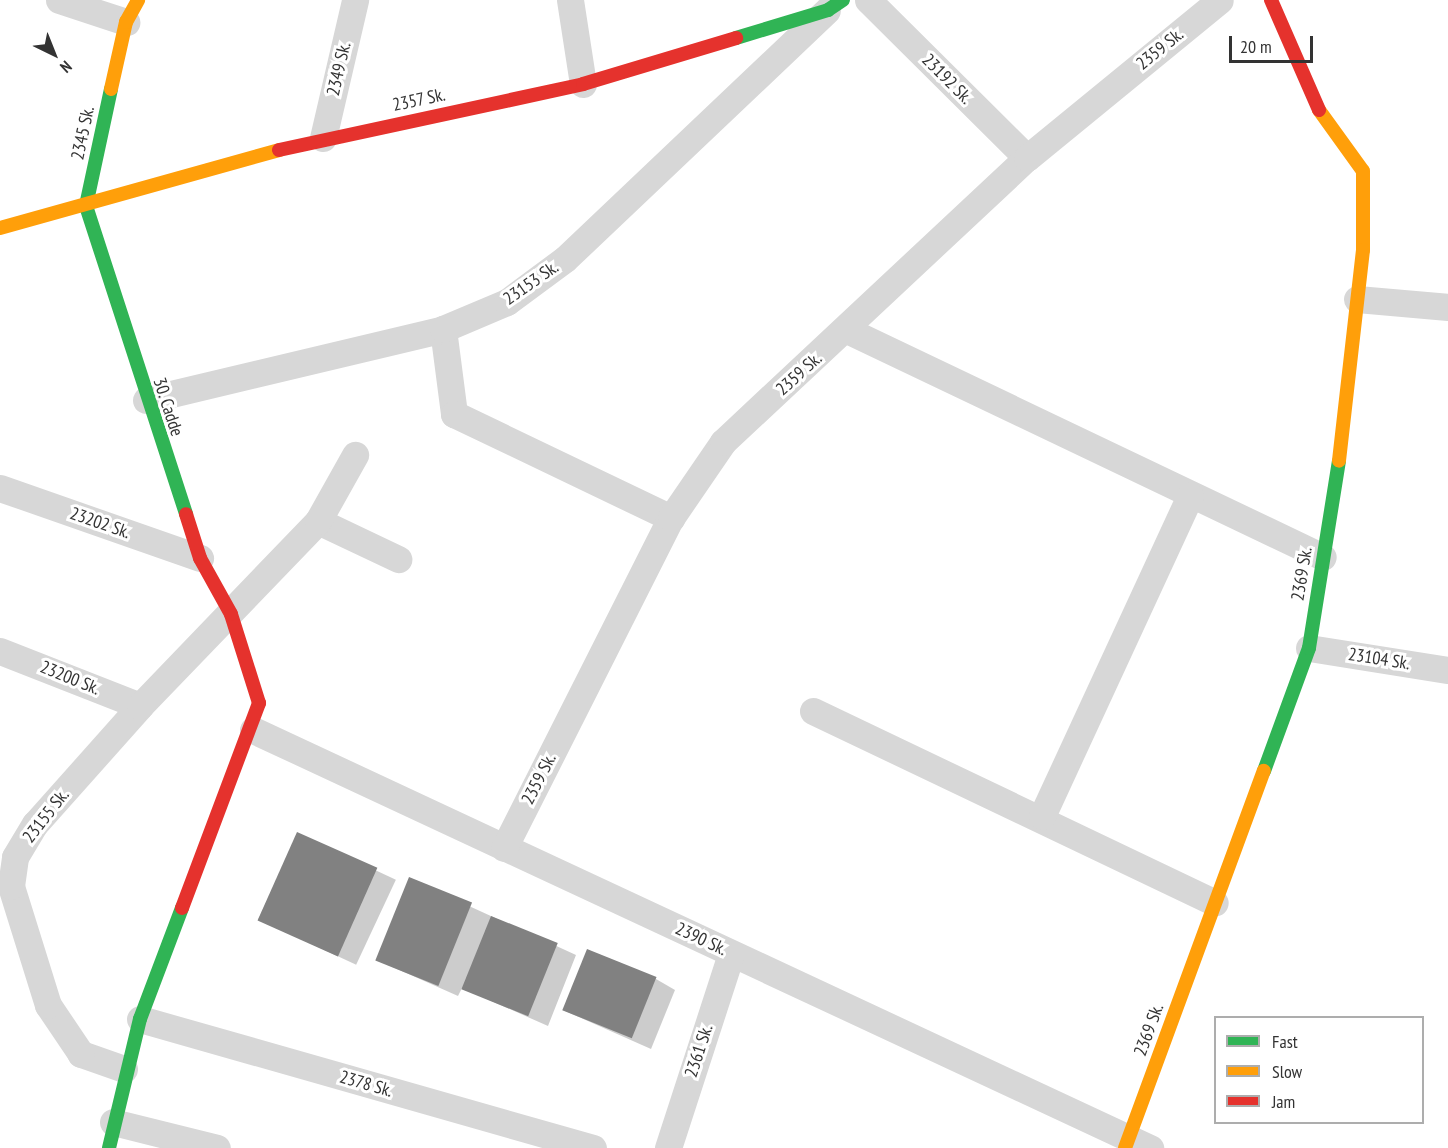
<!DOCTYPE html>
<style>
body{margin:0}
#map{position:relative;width:1448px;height:1148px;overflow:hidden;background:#fff;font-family:"PT Sans Narrow",sans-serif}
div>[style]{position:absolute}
.shadow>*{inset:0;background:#0003;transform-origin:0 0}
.building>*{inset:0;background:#818181;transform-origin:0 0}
.street>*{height:27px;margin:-13.5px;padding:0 13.5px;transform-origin:13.5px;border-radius:13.5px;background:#d7d7d7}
.fast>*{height:14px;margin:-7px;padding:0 7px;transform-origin:7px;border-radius:7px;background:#30b455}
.slow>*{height:14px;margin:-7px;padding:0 7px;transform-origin:7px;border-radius:7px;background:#ff9f0a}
.jam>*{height:14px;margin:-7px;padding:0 7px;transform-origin:7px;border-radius:7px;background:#e5322d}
span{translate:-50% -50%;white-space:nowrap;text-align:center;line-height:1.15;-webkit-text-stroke:6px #fff;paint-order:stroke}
.street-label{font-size:18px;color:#333}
.legend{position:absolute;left:1214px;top:1016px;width:210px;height:108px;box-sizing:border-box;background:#fff;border:2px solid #adadad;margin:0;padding:8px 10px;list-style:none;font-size:18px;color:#333}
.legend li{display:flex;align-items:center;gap:12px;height:30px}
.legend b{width:30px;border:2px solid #adadad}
.north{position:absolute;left:24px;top:24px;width:60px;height:60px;-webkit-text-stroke:4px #fff;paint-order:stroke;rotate:137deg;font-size:16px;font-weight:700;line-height:24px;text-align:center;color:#333}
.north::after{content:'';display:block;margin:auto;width:21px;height:27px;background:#333;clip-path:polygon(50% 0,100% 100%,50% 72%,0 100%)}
.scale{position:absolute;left:1229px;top:36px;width:84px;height:27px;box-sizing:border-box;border:3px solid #333;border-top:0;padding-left:8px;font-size:18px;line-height:21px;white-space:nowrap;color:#333;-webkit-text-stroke:4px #fff;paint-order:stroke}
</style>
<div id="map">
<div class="shadow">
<div style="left:298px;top:834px;width:108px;height:94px;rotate:25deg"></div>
<div style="clip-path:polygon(410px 879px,576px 955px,548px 1026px,462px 988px,458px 996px,377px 960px)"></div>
<div style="clip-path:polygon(656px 979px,675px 990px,651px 1049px,563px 1010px)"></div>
</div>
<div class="building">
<div style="left:297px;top:832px;width:88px;height:97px;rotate:24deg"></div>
<div style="left:409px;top:877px;width:68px;height:90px;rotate:22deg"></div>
<div style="left:491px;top:916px;width:72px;height:79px;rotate:22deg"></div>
<div style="left:587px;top:949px;width:75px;height:66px;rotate:22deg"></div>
</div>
<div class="street">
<div style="left:59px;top:0;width:71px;rotate:18.2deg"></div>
<div style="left:570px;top:0;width:85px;rotate:81.2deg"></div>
<div style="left:868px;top:0;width:224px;rotate:44.8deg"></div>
<div style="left:323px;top:138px;width:142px;rotate:-76.9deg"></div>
<div style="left:1357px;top:299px;width:91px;rotate:5deg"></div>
<div style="left:443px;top:329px;width:86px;rotate:82.6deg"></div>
<div style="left:454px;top:414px;width:241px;rotate:25.6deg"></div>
<div style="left:847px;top:330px;width:527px;rotate:25.5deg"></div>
<div style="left:146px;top:400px;width:305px;rotate:-13.4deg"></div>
<div style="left:443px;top:329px;width:69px;rotate:-22.9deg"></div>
<div style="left:507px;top:302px;width:72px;rotate:-36.6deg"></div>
<div style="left:565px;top:259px;width:361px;rotate:-43.5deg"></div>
<div style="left:0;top:488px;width:212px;rotate:19.3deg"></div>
<div style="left:318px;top:521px;width:89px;rotate:25.4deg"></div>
<div style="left:1309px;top:648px;width:141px;rotate:9deg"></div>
<div style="left:0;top:651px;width:150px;rotate:21.4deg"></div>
<div style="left:813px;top:711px;width:445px;rotate:25.5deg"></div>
<div style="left:253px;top:730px;width:990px;rotate:24.99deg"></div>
<div style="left:1042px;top:816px;width:353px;rotate:-65.2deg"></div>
<div style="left:504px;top:848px;width:370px;rotate:-63.2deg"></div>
<div style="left:671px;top:518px;width:92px;rotate:-55.6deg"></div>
<div style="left:723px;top:442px;width:416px;rotate:-43.1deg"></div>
<div style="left:1027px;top:158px;width:249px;rotate:-39.3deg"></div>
<div style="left:140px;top:1019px;width:471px;rotate:15.9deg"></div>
<div style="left:124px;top:1069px;width:46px;rotate:-160.8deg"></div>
<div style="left:81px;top:1054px;width:59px;rotate:-124deg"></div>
<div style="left:48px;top:1005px;width:125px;rotate:-107.3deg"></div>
<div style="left:11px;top:886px;width:29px;rotate:-82deg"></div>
<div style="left:15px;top:857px;width:39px;rotate:-59deg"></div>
<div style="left:35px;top:824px;width:158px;rotate:-48.3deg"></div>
<div style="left:140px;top:706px;width:257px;rotate:-46.1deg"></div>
<div style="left:318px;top:521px;width:76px;rotate:-60.7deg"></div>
<div style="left:113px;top:1122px;width:107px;rotate:14deg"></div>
<div style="left:668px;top:1148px;width:204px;rotate:-72deg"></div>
</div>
<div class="fast">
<div style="left:736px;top:38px;width:96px;rotate:-16.9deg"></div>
<div style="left:828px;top:10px;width:18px;rotate:-34deg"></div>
<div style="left:111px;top:89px;width:120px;rotate:102.1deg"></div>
<div style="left:86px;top:206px;width:324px;rotate:72deg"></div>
<div style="left:1264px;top:771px;width:131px;rotate:-69.9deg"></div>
<div style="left:1309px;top:648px;width:189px;rotate:-80.9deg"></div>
<div style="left:109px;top:1148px;width:133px;rotate:-76.5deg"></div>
<div style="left:140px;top:1019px;width:119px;rotate:-69.3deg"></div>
</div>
<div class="slow">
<div style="left:111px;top:89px;width:69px;rotate:-77.4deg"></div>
<div style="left:126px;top:22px;width:25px;rotate:-61deg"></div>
<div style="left:1319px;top:110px;width:75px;rotate:54.2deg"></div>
<div style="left:1363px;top:171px;width:79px;rotate:90deg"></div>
<div style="left:1363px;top:250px;width:212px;rotate:96.5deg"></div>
<div style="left:0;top:228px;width:290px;rotate:-15.6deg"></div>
<div style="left:1125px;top:1148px;width:402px;rotate:-69.8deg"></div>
</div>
<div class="jam">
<div style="left:1271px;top:0;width:120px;rotate:66.4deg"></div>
<div style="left:279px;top:150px;width:311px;rotate:-12.2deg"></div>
<div style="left:583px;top:84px;width:160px;rotate:-16.7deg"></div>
<div style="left:182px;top:908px;width:219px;rotate:-69.4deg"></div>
<div style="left:259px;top:703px;width:93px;rotate:-107.5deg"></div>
<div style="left:231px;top:614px;width:64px;rotate:-119deg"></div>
<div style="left:200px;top:558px;width:46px;rotate:-107.7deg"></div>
</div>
<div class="street-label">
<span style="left:1160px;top:49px;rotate:-39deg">2359 Sk.</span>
<span style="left:339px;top:69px;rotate:-77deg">2349 Sk.</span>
<span style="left:947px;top:79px;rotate:45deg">23192 Sk.</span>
<span style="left:419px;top:100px;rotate:-12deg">2357 Sk.</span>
<span style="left:83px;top:133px;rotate:-78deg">2345 Sk.</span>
<span style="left:531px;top:283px;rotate:-35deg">23153 Sk.</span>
<span style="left:799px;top:374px;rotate:-42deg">2359 Sk.</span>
<span style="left:168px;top:407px;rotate:72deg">30. Cadde</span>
<span style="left:100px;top:523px;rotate:19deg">23202 Sk.</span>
<span style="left:1302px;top:574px;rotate:-81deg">2369 Sk.</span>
<span style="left:1379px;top:659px;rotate:9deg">23104 Sk.</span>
<span style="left:70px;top:678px;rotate:22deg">23200 Sk.</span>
<span style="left:539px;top:779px;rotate:-63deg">2359 Sk.</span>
<span style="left:46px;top:816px;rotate:-52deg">23155 Sk.</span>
<span style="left:701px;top:939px;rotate:25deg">2390 Sk.</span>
<span style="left:1149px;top:1030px;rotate:-70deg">2369 Sk.</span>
<span style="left:699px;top:1051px;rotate:-72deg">2361 Sk.</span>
<span style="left:366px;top:1084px;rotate:16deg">2378 Sk.</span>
</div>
<ul class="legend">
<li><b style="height:8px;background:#30b455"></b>Fast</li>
<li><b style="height:8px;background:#ff9f0a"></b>Slow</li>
<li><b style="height:8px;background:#e5322d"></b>Jam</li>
</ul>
<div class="north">N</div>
<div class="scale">20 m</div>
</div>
